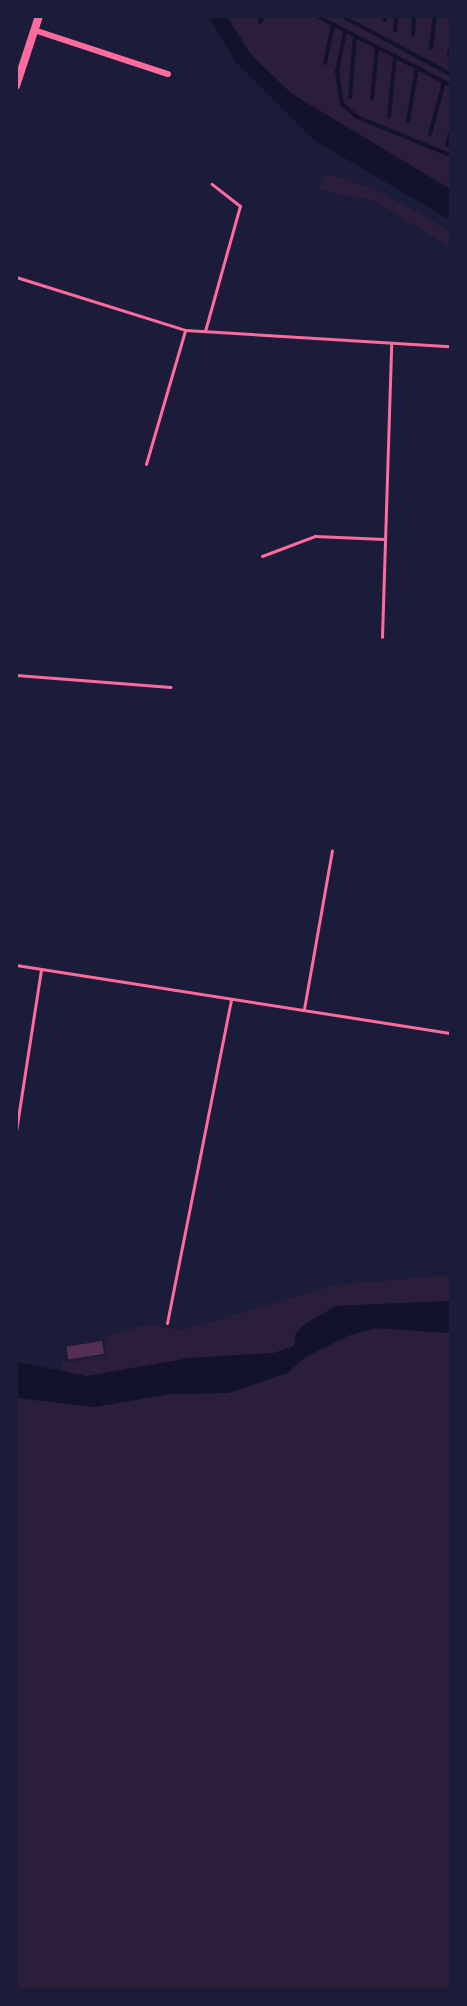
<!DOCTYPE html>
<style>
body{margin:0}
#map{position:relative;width:467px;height:2006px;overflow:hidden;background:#1b1b3a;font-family:Mulish,sans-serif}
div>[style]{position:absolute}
.green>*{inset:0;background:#2a1e3b}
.water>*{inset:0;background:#12122b}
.stream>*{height:4px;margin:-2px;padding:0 2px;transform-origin:2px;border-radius:2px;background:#12122b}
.building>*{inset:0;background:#542f53;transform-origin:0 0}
.service>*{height:3px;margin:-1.5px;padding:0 1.5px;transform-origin:1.5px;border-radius:1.5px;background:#ff6b9d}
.minor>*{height:6px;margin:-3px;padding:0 3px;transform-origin:3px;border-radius:3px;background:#ff6b9d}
.tertiary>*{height:8px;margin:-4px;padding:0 4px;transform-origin:4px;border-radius:4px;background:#ff6b9d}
span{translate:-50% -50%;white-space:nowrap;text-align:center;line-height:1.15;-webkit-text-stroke:6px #1b1b3a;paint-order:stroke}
.frame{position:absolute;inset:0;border:18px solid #1b1b3a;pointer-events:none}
</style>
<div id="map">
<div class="green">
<div style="clip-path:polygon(227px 17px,450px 17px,450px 189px,292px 94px,252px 56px)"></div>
<div style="clip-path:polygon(326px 173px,374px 189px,423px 215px,450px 232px,450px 247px,375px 201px,318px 190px)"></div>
<div style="clip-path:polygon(450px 1275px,450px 1301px,336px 1306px,296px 1333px,294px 1346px,274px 1353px,190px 1358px,87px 1376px,61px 1370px,63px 1360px,70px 1362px,106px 1355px,104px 1337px,145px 1325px,183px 1330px,336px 1285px)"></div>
<div style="clip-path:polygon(376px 1328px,450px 1333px,450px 1989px,17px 1990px,17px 1398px,94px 1407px,171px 1394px,228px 1393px,287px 1373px,306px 1357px,347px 1336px)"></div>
</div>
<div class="water">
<div style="clip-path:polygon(209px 17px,227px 17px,252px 56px,292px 94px,450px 189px,450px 220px,314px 140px,235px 61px)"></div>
<div style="clip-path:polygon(450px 1301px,450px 1333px,376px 1328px,347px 1336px,306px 1357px,287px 1373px,228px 1393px,171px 1394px,94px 1407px,17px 1398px,17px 1362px,87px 1376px,190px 1358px,274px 1353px,294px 1346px,296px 1333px,303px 1325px,336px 1306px)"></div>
</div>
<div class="stream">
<div style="left:317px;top:16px;width:150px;rotate:27.4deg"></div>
<div style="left:342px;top:16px;width:123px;rotate:28.2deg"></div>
<div style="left:385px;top:20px;width:4px;rotate:-90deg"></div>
<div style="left:260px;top:22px;width:7px;rotate:-63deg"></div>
<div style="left:395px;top:30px;width:14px;rotate:-82deg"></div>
<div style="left:345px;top:31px;width:42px;rotate:101deg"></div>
<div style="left:337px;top:72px;width:32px;rotate:81deg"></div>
<div style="left:342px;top:104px;width:20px;rotate:41deg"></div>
<div style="left:357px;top:117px;width:100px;rotate:22.2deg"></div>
<div style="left:413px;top:34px;width:18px;rotate:-87deg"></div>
<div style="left:431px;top:48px;width:32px;rotate:-83deg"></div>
<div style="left:449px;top:56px;width:7px;rotate:-82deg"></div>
<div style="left:325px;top:63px;width:39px;rotate:-78deg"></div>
<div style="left:350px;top:97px;width:61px;rotate:-85.3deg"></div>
<div style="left:372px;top:99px;width:52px;rotate:-84.5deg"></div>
<div style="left:389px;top:117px;width:61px;rotate:-84.4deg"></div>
<div style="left:408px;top:120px;width:53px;rotate:-80.2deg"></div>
<div style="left:430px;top:134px;width:54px;rotate:-74.9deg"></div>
<div style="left:447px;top:145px;width:13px;rotate:-77deg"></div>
</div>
<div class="building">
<div style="left:102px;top:1341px;width:13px;height:36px;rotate:81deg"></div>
</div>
<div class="service">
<div style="left:16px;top:277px;width:177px;rotate:17.4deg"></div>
<div style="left:185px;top:330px;width:265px;rotate:3.5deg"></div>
<div style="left:205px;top:331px;width:130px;rotate:-74.4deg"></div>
<div style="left:240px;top:206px;width:36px;rotate:-142deg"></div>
<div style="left:146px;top:464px;width:139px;rotate:-73.7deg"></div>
<div style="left:262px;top:556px;width:57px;rotate:-20.7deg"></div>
<div style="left:315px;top:536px;width:69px;rotate:2.5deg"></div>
<div style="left:382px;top:637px;width:294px;rotate:-88.2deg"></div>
<div style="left:16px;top:675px;width:155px;rotate:4.4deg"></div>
<div style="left:16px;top:965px;width:439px;rotate:8.9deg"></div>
<div style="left:304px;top:1009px;width:161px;rotate:-80deg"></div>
<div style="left:16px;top:1131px;width:164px;rotate:-81.2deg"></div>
<div style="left:167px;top:1323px;width:330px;rotate:-78.8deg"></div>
</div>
<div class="minor">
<div style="left:34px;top:30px;width:141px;rotate:18.2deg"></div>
</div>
<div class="tertiary">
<div style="left:16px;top:86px;width:74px;rotate:-71.8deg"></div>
</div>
<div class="frame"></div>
</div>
